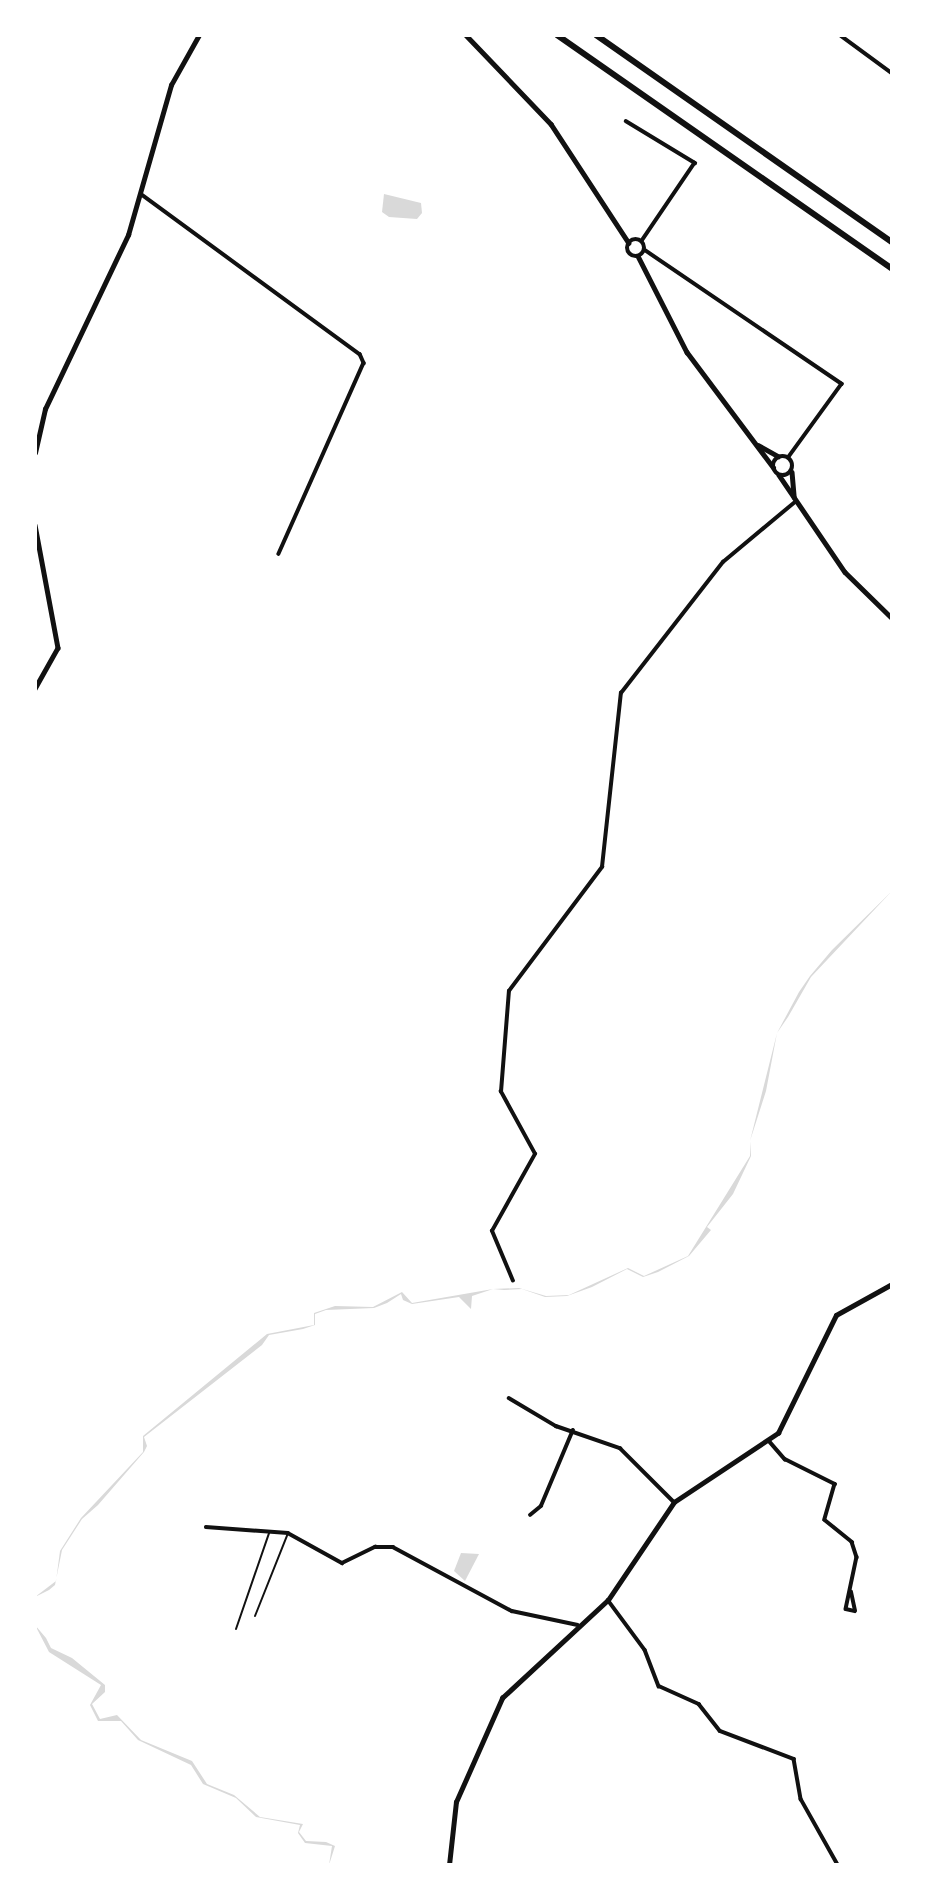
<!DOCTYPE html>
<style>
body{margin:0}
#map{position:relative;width:927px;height:1900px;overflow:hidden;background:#fff;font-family:Manrope,sans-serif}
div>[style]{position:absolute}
.water>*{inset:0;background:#d9d9d9}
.service>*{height:2px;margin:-1px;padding:0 1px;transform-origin:1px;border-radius:1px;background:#111}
.minor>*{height:3.5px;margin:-1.75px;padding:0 1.75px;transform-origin:1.75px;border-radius:1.75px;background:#111}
.tertiary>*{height:4.5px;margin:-2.25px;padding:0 2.25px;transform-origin:2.25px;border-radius:2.25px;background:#111}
.tertiary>.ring{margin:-2.25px;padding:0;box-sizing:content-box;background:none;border:4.5px solid #111;border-radius:50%}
.trunk>*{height:6px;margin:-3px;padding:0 3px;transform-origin:3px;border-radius:3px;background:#111}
span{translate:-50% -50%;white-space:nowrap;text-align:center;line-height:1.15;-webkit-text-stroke:5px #fff;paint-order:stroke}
.frame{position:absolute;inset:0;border:37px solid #fff;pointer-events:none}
</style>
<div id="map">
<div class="water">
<div style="clip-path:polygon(384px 194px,421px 203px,422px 213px,417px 219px,389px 217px,382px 212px)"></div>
<div style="clip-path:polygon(892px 891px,811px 977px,788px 1017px,777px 1033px,766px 1091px,750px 1141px,751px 1156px,733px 1194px,707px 1227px,711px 1230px,689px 1256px,658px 1272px,643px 1277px,627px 1269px,592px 1287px,567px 1296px,545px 1297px,522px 1289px,504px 1290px,493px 1289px,472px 1296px,471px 1309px,459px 1297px,412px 1304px,403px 1300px,401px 1294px,387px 1303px,374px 1308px,326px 1310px,315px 1314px,315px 1325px,303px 1329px,269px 1335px,262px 1345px,144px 1437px,147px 1446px,144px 1452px,98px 1505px,82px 1519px,62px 1550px,55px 1585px,49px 1590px,35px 1597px,56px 1581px,60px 1551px,81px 1518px,143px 1452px,143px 1436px,267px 1334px,314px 1325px,314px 1313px,335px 1306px,373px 1307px,402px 1292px,412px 1303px,493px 1289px,519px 1288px,546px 1296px,569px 1295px,628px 1268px,644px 1276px,688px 1256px,750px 1156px,750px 1141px,777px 1033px,799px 992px,810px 976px,832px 950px)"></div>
<div style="clip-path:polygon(461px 1553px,479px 1554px,465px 1581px,454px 1571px)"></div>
<div style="clip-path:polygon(35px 1625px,46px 1638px,51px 1648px,72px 1658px,105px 1685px,105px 1692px,92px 1704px,100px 1719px,117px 1715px,141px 1740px,192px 1761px,207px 1784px,234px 1795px,260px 1817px,303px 1824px,299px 1832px,306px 1841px,326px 1842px,335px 1846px,329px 1865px,332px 1846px,305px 1843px,298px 1833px,300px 1825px,256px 1817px,236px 1798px,203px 1784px,191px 1765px,138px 1740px,121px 1721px,98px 1721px,90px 1705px,101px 1685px,49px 1652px)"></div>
</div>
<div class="service">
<div style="left:255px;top:1616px;width:89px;rotate:-68.3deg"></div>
<div style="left:236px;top:1629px;width:102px;rotate:-71deg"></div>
</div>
<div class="minor">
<div style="left:840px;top:35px;width:64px;rotate:36.2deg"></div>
<div style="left:626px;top:121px;width:81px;rotate:31.3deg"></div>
<div style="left:695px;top:163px;width:94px;rotate:124.2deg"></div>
<div style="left:141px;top:194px;width:271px;rotate:36.2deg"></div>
<div style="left:360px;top:354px;width:10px;rotate:66deg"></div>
<div style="left:364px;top:363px;width:209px;rotate:114deg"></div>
<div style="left:645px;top:250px;width:238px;rotate:34.2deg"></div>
<div style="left:842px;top:384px;width:90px;rotate:126deg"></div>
<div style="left:513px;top:1281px;width:54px;rotate:-112.8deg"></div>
<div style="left:492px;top:1231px;width:88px;rotate:-60.8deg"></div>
<div style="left:535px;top:1154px;width:71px;rotate:-118.7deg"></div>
<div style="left:501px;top:1092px;width:101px;rotate:-85.5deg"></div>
<div style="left:509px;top:991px;width:155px;rotate:-53.1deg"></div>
<div style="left:602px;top:867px;width:175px;rotate:-83.8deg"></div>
<div style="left:621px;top:693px;width:166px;rotate:-52.1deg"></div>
<div style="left:723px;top:562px;width:94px;rotate:-39.8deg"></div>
<div style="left:509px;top:1398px;width:55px;rotate:30.8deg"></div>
<div style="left:556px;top:1426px;width:68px;rotate:19deg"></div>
<div style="left:620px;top:1448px;width:76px;rotate:45deg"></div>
<div style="left:770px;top:1442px;width:23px;rotate:49deg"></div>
<div style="left:785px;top:1459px;width:56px;rotate:26.6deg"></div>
<div style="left:835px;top:1484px;width:37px;rotate:106deg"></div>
<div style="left:825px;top:1520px;width:35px;rotate:39deg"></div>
<div style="left:852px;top:1542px;width:16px;rotate:72deg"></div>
<div style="left:857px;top:1557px;width:53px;rotate:101.9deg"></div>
<div style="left:846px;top:1609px;width:9px;rotate:13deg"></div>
<div style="left:855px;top:1611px;width:19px;rotate:-102deg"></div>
<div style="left:530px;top:1515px;width:14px;rotate:-39deg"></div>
<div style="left:541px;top:1506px;width:82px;rotate:-67.2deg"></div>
<div style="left:206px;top:1527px;width:82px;rotate:4.2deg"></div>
<div style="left:288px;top:1533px;width:62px;rotate:29.1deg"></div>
<div style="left:342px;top:1563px;width:37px;rotate:-26deg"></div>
<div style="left:375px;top:1547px;width:18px"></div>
<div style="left:393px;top:1547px;width:135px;rotate:28.3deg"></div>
<div style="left:512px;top:1611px;width:67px;rotate:12deg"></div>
<div style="left:608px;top:1600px;width:62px;rotate:53.5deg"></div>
<div style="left:645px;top:1650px;width:39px;rotate:69deg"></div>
<div style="left:659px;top:1686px;width:44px;rotate:24.2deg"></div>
<div style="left:699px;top:1704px;width:34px;rotate:52deg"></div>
<div style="left:720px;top:1731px;width:79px;rotate:20.7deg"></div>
<div style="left:794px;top:1759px;width:41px;rotate:80.1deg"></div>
<div style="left:801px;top:1799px;width:76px;rotate:60.7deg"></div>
</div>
<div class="tertiary">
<div style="left:466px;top:35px;width:123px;rotate:46.3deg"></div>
<div style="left:551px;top:124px;width:142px;rotate:56.8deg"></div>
<div class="ring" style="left:627px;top:239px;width:13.5px;height:13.5px"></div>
<div style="left:638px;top:256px;width:108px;rotate:63deg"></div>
<div style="left:687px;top:352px;width:144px;rotate:53.2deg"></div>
<div style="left:758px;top:445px;width:23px;rotate:29deg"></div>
<div style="left:35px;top:453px;width:45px;rotate:-77.2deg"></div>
<div style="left:45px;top:409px;width:193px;rotate:-64.5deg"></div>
<div style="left:128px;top:235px;width:156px;rotate:-74deg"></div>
<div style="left:171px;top:85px;width:57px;rotate:-60.8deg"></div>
<div class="ring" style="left:773px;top:456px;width:15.5px;height:15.5px"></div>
<div style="left:792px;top:472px;width:25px;rotate:85deg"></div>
<div style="left:779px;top:475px;width:117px;rotate:55.8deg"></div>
<div style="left:845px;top:572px;width:66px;rotate:44.4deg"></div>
<div style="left:35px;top:525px;width:125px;rotate:79.4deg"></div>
<div style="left:58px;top:648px;width:47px;rotate:119.3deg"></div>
<div style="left:449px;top:1865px;width:63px;rotate:-83.7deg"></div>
<div style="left:456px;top:1802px;width:114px;rotate:-66.1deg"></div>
<div style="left:502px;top:1698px;width:144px;rotate:-42.8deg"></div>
<div style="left:608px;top:1600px;width:118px;rotate:-56deg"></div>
<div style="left:674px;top:1502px;width:125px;rotate:-33.6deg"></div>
<div style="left:778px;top:1433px;width:131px;rotate:-63.8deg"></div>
<div style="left:836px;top:1315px;width:64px;rotate:-29deg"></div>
</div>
<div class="trunk">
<div style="left:557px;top:35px;width:409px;rotate:34.9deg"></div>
<div style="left:596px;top:35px;width:361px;rotate:35deg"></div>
</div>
<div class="frame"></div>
</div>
